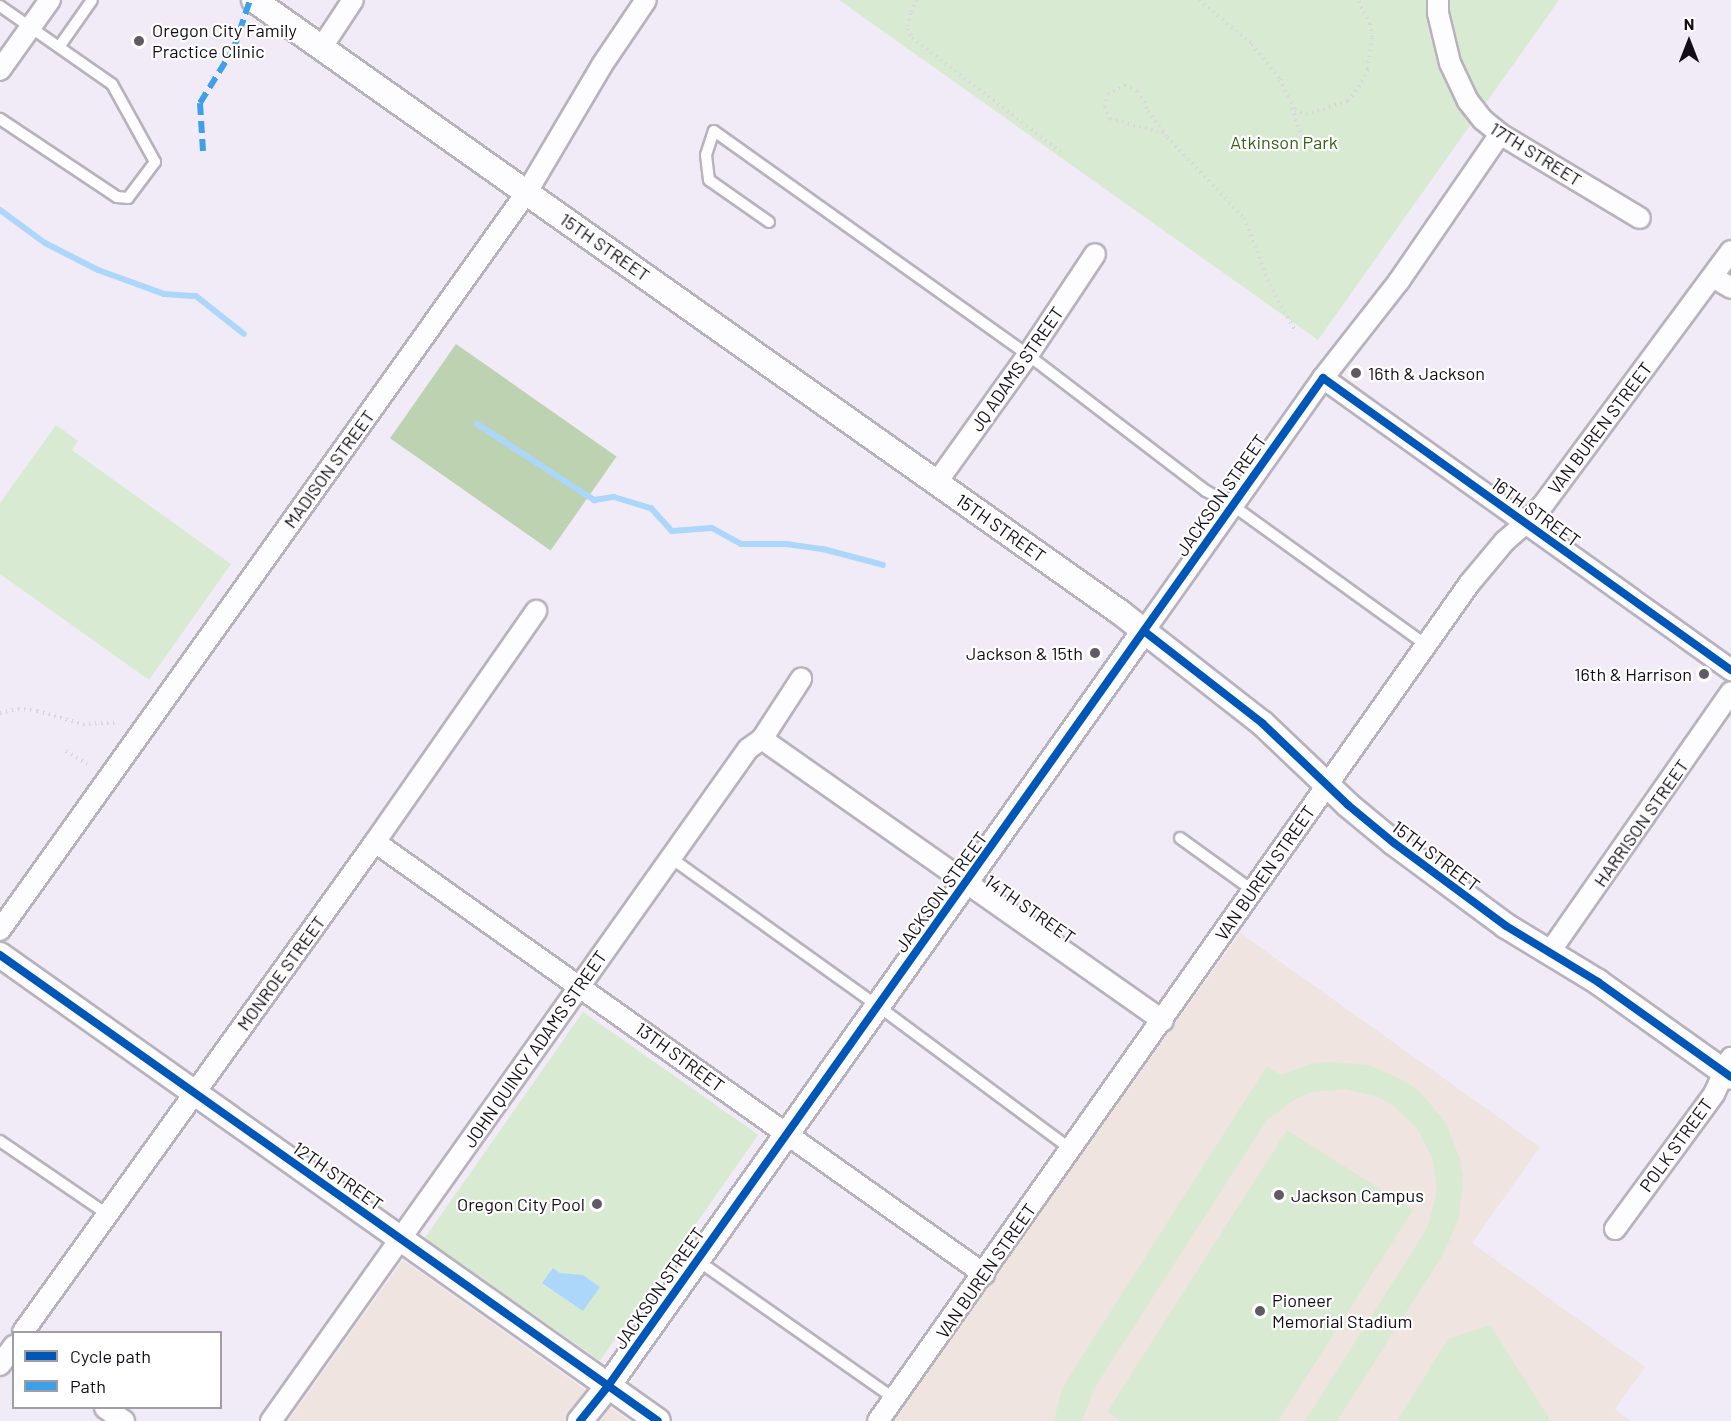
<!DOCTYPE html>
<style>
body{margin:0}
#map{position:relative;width:1731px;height:1421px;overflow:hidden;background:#f1ebf7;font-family:Barlow,sans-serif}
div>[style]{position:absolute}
.education>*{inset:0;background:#efe4df}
.green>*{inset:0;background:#d9ead2;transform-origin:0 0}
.forest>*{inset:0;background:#bcd2b0;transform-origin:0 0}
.water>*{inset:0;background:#add7fa}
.stream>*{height:6px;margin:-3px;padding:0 3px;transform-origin:3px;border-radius:3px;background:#add7fa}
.path>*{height:4px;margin-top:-2px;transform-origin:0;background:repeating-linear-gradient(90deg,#d9d7db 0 1.5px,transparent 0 6px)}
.roads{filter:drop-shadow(2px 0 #b8b2bd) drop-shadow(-2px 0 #b8b2bd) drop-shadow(0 2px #b8b2bd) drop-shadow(0 -2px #b8b2bd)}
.service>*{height:10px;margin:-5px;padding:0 5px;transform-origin:5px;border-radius:5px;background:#fdfcfe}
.minor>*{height:20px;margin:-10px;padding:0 10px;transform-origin:10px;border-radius:10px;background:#fdfcfe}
.tertiary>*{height:24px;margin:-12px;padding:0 12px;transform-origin:12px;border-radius:12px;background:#fdfcfe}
.quiet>*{height:6px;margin-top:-3px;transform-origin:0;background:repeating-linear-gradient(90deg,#3da1ea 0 12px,transparent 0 18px)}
.cycleway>*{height:8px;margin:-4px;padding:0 4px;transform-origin:4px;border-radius:4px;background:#0057b8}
.dots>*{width:16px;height:16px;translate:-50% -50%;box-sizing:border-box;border:3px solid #fff;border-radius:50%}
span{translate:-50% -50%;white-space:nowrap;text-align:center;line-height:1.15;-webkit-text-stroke:4.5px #fff;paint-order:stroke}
.poi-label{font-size:18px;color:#120c16}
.left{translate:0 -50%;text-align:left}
.right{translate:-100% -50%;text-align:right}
.park-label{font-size:18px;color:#356014}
.street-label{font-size:18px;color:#120c16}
.legend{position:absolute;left:12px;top:1331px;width:210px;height:78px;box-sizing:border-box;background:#fff;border:2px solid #a09ea2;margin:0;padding:8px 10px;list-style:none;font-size:18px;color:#120c16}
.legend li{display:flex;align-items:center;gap:12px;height:30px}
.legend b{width:30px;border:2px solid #a09ea2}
.north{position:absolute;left:1659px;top:12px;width:60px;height:60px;-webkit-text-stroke:4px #fff;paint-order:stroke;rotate:0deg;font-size:16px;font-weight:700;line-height:24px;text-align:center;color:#120c16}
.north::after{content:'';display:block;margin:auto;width:21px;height:27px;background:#120c16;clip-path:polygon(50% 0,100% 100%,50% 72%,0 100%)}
</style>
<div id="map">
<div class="education">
<div style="clip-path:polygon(1240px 933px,1540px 1147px,1472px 1243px,1645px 1367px,1615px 1409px,1631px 1421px,891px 1421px)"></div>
<div style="clip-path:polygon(403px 1260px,629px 1421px,288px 1421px)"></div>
</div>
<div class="green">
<div style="clip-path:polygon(839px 0,1559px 0,1318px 340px)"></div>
<div style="clip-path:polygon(56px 425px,78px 441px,72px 450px,231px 564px,149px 680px,0 574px,0 503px)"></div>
<div style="left:583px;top:1012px;width:214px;height:276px;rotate:35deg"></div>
<div style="clip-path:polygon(1330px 1062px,1369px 1065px,1405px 1081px,1421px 1093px,1446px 1123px,1460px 1159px,1463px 1178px,1459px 1217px,1444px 1253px,1337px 1421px,1305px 1421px,1421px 1238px,1429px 1223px,1437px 1190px,1432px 1157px,1416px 1127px,1391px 1104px,1376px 1096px,1343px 1089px,1309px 1093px,1294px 1100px,1267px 1120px,1095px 1387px,1082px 1421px,1054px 1421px,1062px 1389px,1072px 1372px,1267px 1066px,1281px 1075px,1311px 1064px)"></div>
<div style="clip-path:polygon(1287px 1130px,1413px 1210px,1278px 1421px,1121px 1421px,1107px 1412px)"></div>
<div style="clip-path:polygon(1490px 1325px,1551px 1421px,1397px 1421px,1448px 1339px)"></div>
</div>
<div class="forest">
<div style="left:456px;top:344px;width:196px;height:115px;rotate:35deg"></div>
</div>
<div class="water">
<div style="clip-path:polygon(553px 1268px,560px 1273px,583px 1275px,600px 1287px,583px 1311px,542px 1283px)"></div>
</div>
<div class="stream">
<div style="left:0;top:210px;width:56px;rotate:36.3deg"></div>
<div style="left:45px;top:243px;width:59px;rotate:27deg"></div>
<div style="left:98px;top:270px;width:70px;rotate:20deg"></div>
<div style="left:164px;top:294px;width:32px;rotate:4deg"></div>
<div style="left:196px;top:296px;width:61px;rotate:38.4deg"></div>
<div style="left:477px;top:424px;width:140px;rotate:33deg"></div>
<div style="left:594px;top:500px;width:20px;rotate:-9deg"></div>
<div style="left:614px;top:497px;width:39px;rotate:17deg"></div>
<div style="left:651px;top:508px;width:31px;rotate:48deg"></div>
<div style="left:672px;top:531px;width:40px;rotate:-4.3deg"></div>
<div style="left:712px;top:528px;width:33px;rotate:29deg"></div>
<div style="left:741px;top:544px;width:45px"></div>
<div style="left:786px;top:544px;width:37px;rotate:8deg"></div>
<div style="left:823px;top:549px;width:62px;rotate:14.9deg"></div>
</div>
<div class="path">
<div style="left:917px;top:0;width:15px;rotate:118deg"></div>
<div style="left:910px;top:13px;width:16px;rotate:101deg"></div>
<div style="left:907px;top:29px;width:10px;rotate:61deg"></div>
<div style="left:912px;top:38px;width:189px;rotate:37.5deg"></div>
<div style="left:1199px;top:0;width:69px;rotate:39.7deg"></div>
<div style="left:1252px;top:44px;width:45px;rotate:51.3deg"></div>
<div style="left:1280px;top:79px;width:21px;rotate:67deg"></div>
<div style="left:1288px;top:97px;width:15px;rotate:62deg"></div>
<div style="left:1295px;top:110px;width:12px;rotate:20deg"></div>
<div style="left:1306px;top:114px;width:44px;rotate:-17.2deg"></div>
<div style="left:1348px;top:101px;width:18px;rotate:-52deg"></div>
<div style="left:1359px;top:87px;width:20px;rotate:-63deg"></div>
<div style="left:1368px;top:69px;width:32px;rotate:-83deg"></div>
<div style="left:1372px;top:37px;width:13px;rotate:-99deg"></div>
<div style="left:1370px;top:24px;width:27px;rotate:-117deg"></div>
<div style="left:1292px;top:108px;width:32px;rotate:72deg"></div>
<div style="left:1164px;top:133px;width:56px;rotate:-165.5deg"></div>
<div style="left:1110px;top:119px;width:13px;rotate:-113deg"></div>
<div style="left:1105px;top:107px;width:13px;rotate:-77deg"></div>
<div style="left:1108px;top:94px;width:19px;rotate:-28deg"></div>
<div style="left:1125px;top:85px;width:14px;rotate:25deg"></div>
<div style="left:1138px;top:91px;width:22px;rotate:63deg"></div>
<div style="left:1148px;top:111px;width:32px;rotate:54deg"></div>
<div style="left:1167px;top:137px;width:112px;rotate:46.5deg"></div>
<div style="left:1244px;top:218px;width:72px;rotate:68.8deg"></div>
<div style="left:1270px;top:285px;width:50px;rotate:61.4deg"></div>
<div style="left:0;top:713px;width:18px;rotate:-13deg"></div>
<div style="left:18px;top:709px;width:19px;rotate:6deg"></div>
<div style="left:37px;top:711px;width:48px;rotate:15.8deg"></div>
<div style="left:83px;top:724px;width:34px;rotate:-3deg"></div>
<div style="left:66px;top:751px;width:25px;rotate:32deg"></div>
</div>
<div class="roads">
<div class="service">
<div style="left:0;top:6px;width:136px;rotate:34.9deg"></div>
<div style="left:112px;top:84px;width:89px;rotate:61.1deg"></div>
<div style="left:155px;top:162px;width:45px;rotate:126.9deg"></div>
<div style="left:128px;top:198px;width:11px;rotate:-175deg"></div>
<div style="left:117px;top:197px;width:141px;rotate:-146.3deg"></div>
<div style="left:59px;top:47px;width:57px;rotate:-54.9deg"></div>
<div style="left:769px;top:222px;width:73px;rotate:-145deg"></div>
<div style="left:709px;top:180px;width:25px;rotate:-97deg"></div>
<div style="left:706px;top:155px;width:25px;rotate:-72deg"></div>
<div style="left:714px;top:131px;width:386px;rotate:35.5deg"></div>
<div style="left:1028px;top:355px;width:224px;rotate:37.4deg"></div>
<div style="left:1206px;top:491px;width:30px;rotate:28deg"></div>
<div style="left:1232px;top:505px;width:239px;rotate:35.8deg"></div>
<div style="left:1180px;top:838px;width:89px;rotate:35.8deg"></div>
<div style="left:671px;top:858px;width:254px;rotate:35.6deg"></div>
<div style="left:878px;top:1006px;width:242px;rotate:36.6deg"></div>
<div style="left:0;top:1141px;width:130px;rotate:34.3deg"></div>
<div style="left:697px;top:1260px;width:242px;rotate:35.1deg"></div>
</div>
<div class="minor">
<div style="left:1438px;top:0;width:13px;rotate:90deg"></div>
<div style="left:1438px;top:13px;width:51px;rotate:76.5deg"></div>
<div style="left:1450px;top:63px;width:42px;rotate:64.7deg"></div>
<div style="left:1468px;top:101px;width:24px;rotate:52deg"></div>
<div style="left:1483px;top:120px;width:22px;rotate:39deg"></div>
<div style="left:1500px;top:134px;width:163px;rotate:31deg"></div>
<div style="left:322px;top:47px;width:56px;rotate:-56.6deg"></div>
<div style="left:0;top:70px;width:86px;rotate:-54.5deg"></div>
<div style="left:1713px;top:277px;width:21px;rotate:31deg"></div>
<div style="left:1323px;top:378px;width:502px;rotate:35.59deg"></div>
<div style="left:937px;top:482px;width:156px;rotate:-54.4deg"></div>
<div style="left:1028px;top:355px;width:121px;rotate:-56.4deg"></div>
<div style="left:1144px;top:631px;width:310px;rotate:-54.7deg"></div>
<div style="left:1323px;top:378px;width:123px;rotate:-51.9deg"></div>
<div style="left:1399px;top:281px;width:178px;rotate:-55.5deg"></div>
<div style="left:762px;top:739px;width:490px;rotate:35.1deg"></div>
<div style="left:375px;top:842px;width:747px;rotate:35.35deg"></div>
<div style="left:0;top:930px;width:907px;rotate:-54.47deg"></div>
<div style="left:527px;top:192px;width:147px;rotate:-59.4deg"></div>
<div style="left:602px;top:65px;width:78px;rotate:-55.9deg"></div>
<div style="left:1549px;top:953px;width:318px;rotate:-55.1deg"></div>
<div style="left:1615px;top:1229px;width:167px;rotate:-53.7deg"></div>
<div style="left:1714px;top:1094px;width:40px;rotate:-65deg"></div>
<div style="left:23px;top:1332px;width:603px;rotate:-54.31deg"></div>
<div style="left:375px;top:842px;width:282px;rotate:-55.1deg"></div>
<div style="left:0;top:1365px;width:24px;rotate:-54deg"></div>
<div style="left:105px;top:1408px;width:23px;rotate:34deg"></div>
<div style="left:271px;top:1421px;width:824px;rotate:-54.63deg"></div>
<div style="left:748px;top:749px;width:17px;rotate:-36deg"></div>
<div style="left:762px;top:739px;width:72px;rotate:-57deg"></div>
<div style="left:878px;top:1421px;width:1025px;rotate:-54.77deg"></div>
<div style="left:1469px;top:584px;width:56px;rotate:-50.1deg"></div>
<div style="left:1505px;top:541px;width:28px;rotate:-41deg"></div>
<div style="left:1526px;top:523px;width:25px;rotate:-47deg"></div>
<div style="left:1543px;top:505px;width:316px;rotate:-53.5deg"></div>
</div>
<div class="tertiary">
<div style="left:254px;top:0;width:1062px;rotate:35.26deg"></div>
<div style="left:1121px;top:613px;width:179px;rotate:38deg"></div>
<div style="left:1262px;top:723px;width:119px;rotate:43.6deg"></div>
<div style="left:1348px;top:805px;width:60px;rotate:39.6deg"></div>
<div style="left:1394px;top:843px;width:139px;rotate:36.5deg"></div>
<div style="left:1506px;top:926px;width:108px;rotate:31.3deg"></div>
<div style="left:1598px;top:982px;width:163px;rotate:35.5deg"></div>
<div style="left:0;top:955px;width:806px;rotate:35.31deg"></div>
<div style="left:580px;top:1421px;width:45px;rotate:-51.3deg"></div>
<div style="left:608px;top:1386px;width:926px;rotate:-54.63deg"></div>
</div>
</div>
<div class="quiet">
<div style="left:203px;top:151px;width:48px;rotate:-93.6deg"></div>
<div style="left:200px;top:103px;width:65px;rotate:-58.3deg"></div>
<div style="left:234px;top:48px;width:51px;rotate:-71.6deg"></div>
</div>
<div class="cycleway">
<div style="left:1144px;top:631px;width:150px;rotate:37.9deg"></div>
<div style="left:1262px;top:723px;width:119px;rotate:43.6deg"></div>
<div style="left:1348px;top:805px;width:60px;rotate:39.6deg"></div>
<div style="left:1394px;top:843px;width:139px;rotate:36.5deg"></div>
<div style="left:1506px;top:926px;width:108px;rotate:31.3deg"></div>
<div style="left:1598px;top:982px;width:163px;rotate:35.5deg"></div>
<div style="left:0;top:955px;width:806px;rotate:35.31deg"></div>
<div style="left:580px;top:1421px;width:45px;rotate:-51.3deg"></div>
<div style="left:608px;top:1386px;width:1236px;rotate:-54.65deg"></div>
<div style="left:1323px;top:378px;width:502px;rotate:35.59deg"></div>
</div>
<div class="dots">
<div style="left:139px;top:41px;background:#605a65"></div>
<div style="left:1356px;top:373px;background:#605a65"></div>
<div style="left:1095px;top:653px;background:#605a65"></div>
<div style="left:1704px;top:674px;background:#605a65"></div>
<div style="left:1279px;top:1195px;background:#605a65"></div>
<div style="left:597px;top:1204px;background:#605a65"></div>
<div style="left:1260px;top:1311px;background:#605a65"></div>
</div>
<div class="poi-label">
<span class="left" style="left:152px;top:41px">Oregon City Family<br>Practice Clinic</span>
<span class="left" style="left:1368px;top:373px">16th &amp; Jackson</span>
<span class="right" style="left:1083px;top:653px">Jackson &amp; 15th</span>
<span class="right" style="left:1692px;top:674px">16th &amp; Harrison</span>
<span class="left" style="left:1291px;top:1195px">Jackson Campus</span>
<span class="right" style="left:585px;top:1204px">Oregon City Pool</span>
<span class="left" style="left:1272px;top:1311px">Pioneer<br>Memorial Stadium</span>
</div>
<div class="park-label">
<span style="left:1284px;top:142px">Atkinson Park</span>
</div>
<div class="street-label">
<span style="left:1536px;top:154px;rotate:32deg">17TH STREET</span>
<span style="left:605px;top:247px;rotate:35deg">15TH STREET</span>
<span style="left:1017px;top:369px;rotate:-55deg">JQ ADAMS STREET</span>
<span style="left:1600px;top:428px;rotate:-53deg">VAN BUREN STREET</span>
<span style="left:329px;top:469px;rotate:-54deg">MADISON STREET</span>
<span style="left:1221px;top:495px;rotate:-55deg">JACKSON STREET</span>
<span style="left:1536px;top:512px;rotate:36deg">16TH STREET</span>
<span style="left:1001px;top:528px;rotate:35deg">15TH STREET</span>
<span style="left:1641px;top:823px;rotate:-55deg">HARRISON STREET</span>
<span style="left:1436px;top:856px;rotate:37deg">15TH STREET</span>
<span style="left:1265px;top:873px;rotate:-55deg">VAN BUREN STREET</span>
<span style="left:941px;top:892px;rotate:-54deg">JACKSON STREET</span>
<span style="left:1030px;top:909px;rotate:35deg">14TH STREET</span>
<span style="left:281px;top:973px;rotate:-54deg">MONROE STREET</span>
<span style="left:535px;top:1049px;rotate:-55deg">JOHN QUINCY ADAMS STREET</span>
<span style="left:680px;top:1057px;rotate:36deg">13TH STREET</span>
<span style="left:1676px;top:1145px;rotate:-54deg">POLK STREET</span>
<span style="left:338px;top:1176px;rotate:35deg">12TH STREET</span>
<span style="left:986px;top:1271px;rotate:-55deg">VAN BUREN STREET</span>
<span style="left:659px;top:1288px;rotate:-55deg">JACKSON STREET</span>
</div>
<ul class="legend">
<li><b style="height:8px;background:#0057b8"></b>Cycle path</li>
<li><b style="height:8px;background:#3da1ea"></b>Path</li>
</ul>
<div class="north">N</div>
</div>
